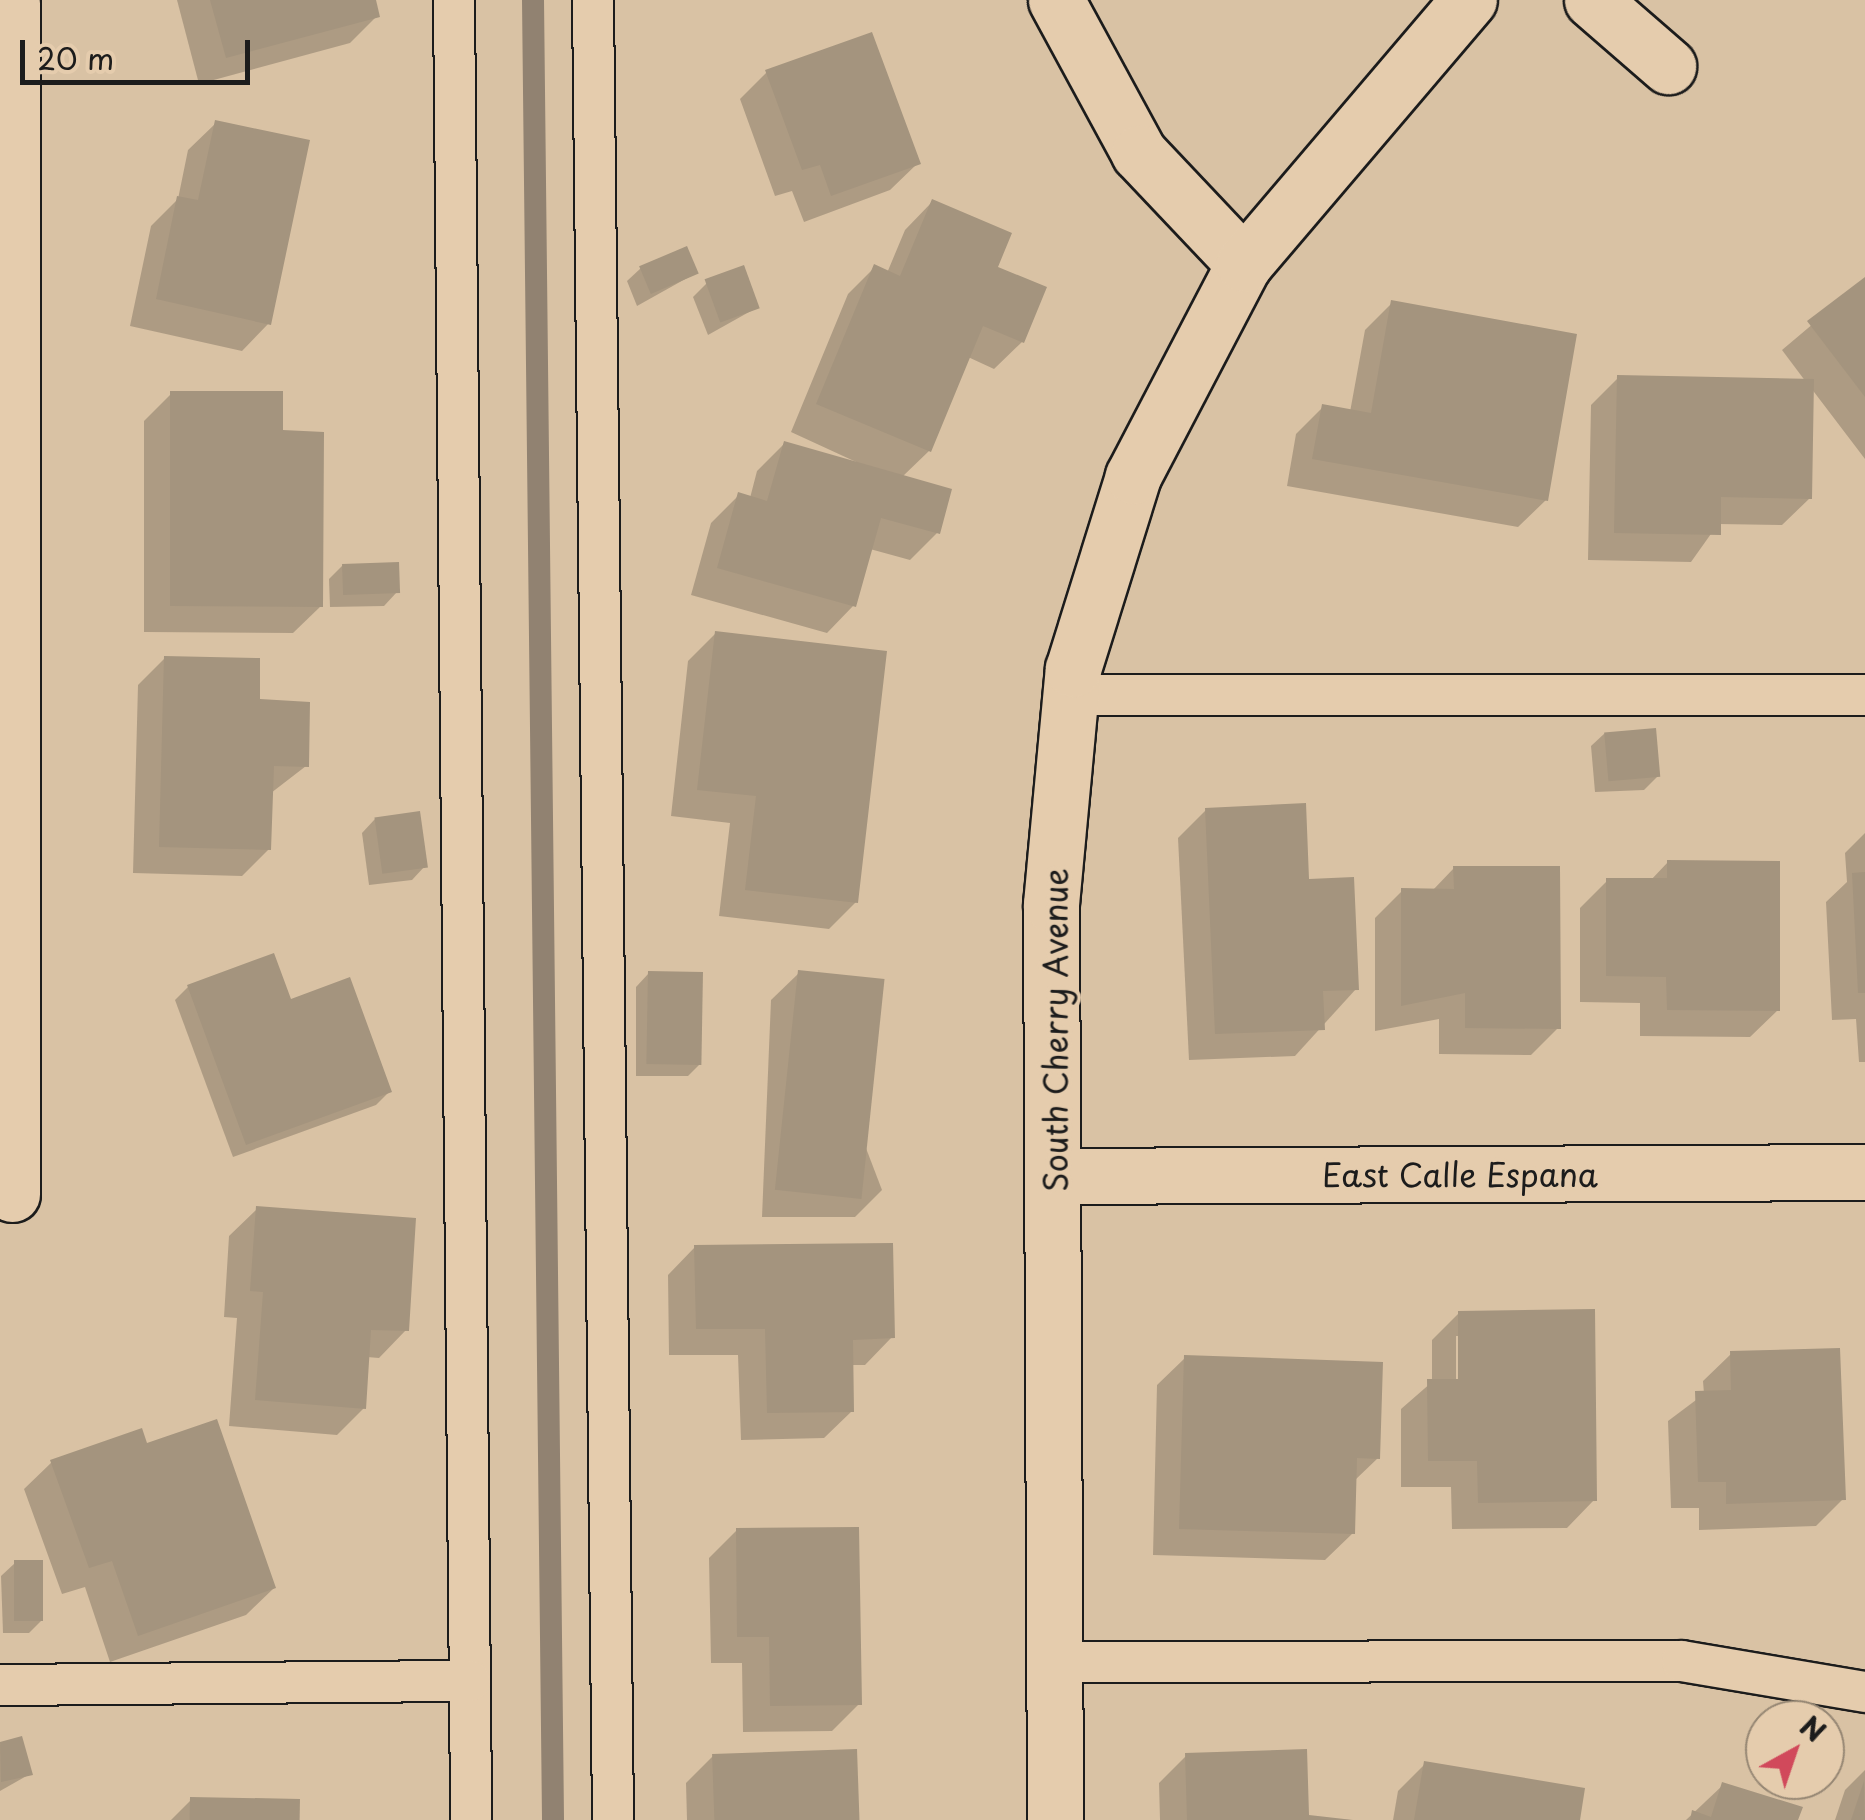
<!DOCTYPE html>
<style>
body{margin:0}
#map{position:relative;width:1865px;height:1820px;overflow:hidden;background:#d9c2a4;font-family:"Playpen Sans",sans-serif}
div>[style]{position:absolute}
.shadow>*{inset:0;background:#0003}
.stream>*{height:22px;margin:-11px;padding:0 11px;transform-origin:11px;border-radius:11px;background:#918271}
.building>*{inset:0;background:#a4947e;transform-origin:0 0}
.roads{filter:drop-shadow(2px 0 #1c1c1c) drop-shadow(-2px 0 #1c1c1c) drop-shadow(0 2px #1c1c1c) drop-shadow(0 -2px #1c1c1c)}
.lane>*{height:40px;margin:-20px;padding:0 20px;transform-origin:20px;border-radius:20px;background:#e5ccad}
.street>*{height:55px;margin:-27.5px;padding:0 27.5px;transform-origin:27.5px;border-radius:27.5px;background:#e5ccad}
span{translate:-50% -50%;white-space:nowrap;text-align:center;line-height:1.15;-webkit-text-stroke:8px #e5ccad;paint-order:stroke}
.street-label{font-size:32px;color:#1c1c1c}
.north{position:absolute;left:1745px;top:1700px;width:100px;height:100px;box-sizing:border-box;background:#e5ccad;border:2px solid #958673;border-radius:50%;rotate:40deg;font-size:28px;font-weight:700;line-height:40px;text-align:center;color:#1c1c1c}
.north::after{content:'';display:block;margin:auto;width:35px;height:45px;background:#d1495b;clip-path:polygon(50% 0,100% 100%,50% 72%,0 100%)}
.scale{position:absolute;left:20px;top:40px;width:230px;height:45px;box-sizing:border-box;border:5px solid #1c1c1c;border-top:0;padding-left:12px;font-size:30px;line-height:35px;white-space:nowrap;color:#1c1c1c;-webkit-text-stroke:8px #e5ccad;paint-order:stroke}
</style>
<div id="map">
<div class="shadow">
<div style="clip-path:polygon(177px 0,373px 0,377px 16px,350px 43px,199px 84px)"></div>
<div style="clip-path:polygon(767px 72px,918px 163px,890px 190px,804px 222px,792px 191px,775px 196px,740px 99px)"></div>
<div style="clip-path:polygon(216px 123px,269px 323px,242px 351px,130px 326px,151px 226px,178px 199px,188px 150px)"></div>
<div style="clip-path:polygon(932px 202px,995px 268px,1022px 342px,994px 369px,968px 357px,929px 451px,902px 477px,937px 533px,910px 560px,870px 549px,854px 605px,827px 633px,691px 595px,711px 523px,739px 495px,750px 498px,757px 471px,784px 444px,867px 467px,791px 432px,848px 294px,875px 267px,887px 273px,905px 230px)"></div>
<div style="clip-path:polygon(641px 268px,696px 273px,637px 306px,627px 281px)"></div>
<div style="clip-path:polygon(1865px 280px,1865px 459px,1811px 388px,1810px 498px,1782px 525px,1718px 524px,1691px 562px,1588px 560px,1591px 405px,1618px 378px,1806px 382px,1782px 350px)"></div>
<div style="clip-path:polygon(707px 283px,758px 307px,708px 335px,693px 297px)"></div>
<div style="clip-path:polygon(1392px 303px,1546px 500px,1518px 527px,1287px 486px,1296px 434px,1323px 407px,1350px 412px,1365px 330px)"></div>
<div style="clip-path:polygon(172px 393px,280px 433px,321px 606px,293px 633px,144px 632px,144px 421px)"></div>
<div style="clip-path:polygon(343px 565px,397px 592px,384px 606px,330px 607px,329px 579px)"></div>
<div style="clip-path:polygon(716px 633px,856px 902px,829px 929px,719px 916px,730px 823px,671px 816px,688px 661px)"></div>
<div style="clip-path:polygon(165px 658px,257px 702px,306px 766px,271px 793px,269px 849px,242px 876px,133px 873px,138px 685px)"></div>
<div style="clip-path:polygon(1605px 733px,1657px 777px,1644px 790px,1595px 792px,1591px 746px)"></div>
<div style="clip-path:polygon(1206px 810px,1306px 881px,1356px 989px,1295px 1056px,1189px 1060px,1178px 838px)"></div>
<div style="clip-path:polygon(375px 819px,425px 866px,412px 880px,369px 885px,362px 833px)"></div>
<div style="clip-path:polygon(1865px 833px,1865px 1062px,1859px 1062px,1856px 1019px,1832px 1020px,1826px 902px,1847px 882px,1845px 853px)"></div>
<div style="clip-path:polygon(1668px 862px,1778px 1010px,1750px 1037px,1640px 1036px,1640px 1003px,1580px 1002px,1580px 908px,1607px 881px,1650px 881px)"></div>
<div style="clip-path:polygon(1454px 868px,1558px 1028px,1531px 1055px,1439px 1054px,1439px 1019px,1375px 1031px,1375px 918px,1402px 891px,1432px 891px)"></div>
<div style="clip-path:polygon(649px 973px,701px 1063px,688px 1076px,636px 1076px,636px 987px)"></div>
<div style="clip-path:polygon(799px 973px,882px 1190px,855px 1217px,762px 1217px,771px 1000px)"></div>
<div style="clip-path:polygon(188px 987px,289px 1002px,389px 1092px,376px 1105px,233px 1157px,175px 1000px)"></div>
<div style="clip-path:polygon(257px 1209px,406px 1330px,379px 1358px,367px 1357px,364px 1408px,337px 1435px,229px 1426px,237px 1318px,224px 1317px,229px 1236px)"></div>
<div style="clip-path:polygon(695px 1247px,892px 1337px,865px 1365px,851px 1365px,852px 1411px,824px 1438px,741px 1440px,738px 1355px,669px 1355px,668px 1275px)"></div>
<div style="clip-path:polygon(evenodd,1459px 1313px,1594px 1500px,1567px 1528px,1452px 1529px,1451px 1487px,1401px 1487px,1401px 1409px,1432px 1382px,1432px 1340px,1459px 1313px,1456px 1336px,1461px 1336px,1461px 1391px,1456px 1391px,1456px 1336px)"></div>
<div style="clip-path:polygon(1731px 1354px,1843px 1499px,1816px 1526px,1699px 1530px,1699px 1508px,1671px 1508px,1668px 1421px,1704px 1394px,1703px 1381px)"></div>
<div style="clip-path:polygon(1185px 1358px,1378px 1458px,1354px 1481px,1353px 1533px,1325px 1560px,1153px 1555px,1157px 1385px)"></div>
<div style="clip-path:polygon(146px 1447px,274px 1588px,246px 1615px,110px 1662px,85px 1587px,62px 1594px,24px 1489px,52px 1462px)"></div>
<div style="clip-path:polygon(737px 1530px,859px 1704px,832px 1731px,743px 1732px,742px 1663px,711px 1663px,709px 1558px)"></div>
<div style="clip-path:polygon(15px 1563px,42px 1620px,29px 1633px,3px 1633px,1px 1576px)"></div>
<div style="clip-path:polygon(21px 1739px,30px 1774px,0 1791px,0 1745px)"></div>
<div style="clip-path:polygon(1187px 1755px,1307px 1818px,1351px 1820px,1160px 1820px,1159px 1783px)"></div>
<div style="clip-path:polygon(713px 1756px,857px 1820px,687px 1820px,686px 1783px)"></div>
<div style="clip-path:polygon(1425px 1764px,1577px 1820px,1393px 1820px,1398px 1791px)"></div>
<div style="clip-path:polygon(1865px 1770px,1865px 1820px,1835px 1820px,1845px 1790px)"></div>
<div style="clip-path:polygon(1723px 1785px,1796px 1820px,1686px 1820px)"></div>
<div style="clip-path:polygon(191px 1800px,297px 1820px,171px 1820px)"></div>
</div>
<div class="stream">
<div style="left:533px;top:0;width:1820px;rotate:89.37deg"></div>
</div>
<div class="building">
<div style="clip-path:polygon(210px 0,376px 0,380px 17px,226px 58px)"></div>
<div style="clip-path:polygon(872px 32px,921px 164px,831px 196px,820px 165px,802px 170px,765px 70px)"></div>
<div style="clip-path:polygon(215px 120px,310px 140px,271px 325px,156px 299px,177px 196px,198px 200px)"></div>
<div style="clip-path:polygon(932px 199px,1012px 233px,998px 267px,1047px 287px,1024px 343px,983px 326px,931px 452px,816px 404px,874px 264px,900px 276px)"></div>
<div style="left:687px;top:246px;width:30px;height:52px;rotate:67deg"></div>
<div style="left:744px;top:265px;width:46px;height:42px;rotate:70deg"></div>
<div style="clip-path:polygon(1865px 277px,1865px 397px,1807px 321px)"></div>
<div style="clip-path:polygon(1391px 300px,1577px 334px,1548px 501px,1312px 459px,1322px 404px,1371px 413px)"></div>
<div style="clip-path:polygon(1617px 375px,1814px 379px,1812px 499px,1721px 497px,1721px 535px,1614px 533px)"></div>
<div style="clip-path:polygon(170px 391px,283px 391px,283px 430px,324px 432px,323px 607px,170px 606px)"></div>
<div style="clip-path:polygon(784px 441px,952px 489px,940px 534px,881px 518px,856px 607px,717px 568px,738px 492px,767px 501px)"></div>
<div style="left:399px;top:562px;width:31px;height:57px;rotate:88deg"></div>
<div style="clip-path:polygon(715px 631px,887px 651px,858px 903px,745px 890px,756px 796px,697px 790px)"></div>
<div style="clip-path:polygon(164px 656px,260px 658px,260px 699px,310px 702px,309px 767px,274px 766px,271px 850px,159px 847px)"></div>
<div style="left:1656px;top:728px;width:49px;height:52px;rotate:85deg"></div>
<div style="clip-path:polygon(1306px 803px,1309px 879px,1354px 877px,1359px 990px,1323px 991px,1325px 1030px,1215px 1034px,1205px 808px)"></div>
<div style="left:420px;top:811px;width:57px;height:46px;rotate:82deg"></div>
<div style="clip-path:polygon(1667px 860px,1780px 861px,1780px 1011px,1667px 1010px,1666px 977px,1606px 976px,1606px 878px,1667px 878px)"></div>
<div style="clip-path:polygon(1453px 866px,1560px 866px,1561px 1029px,1465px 1028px,1465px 993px,1401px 1006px,1401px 888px,1454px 889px)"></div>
<div style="clip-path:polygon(1865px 872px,1865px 993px,1858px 993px,1852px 873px)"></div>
<div style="clip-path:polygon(274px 953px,291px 999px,350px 977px,392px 1092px,246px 1145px,187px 985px)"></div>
<div style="left:798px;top:970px;width:87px;height:221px;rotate:6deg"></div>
<div style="left:648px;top:971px;width:55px;height:93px;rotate:1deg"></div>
<div style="clip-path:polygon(256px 1206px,416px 1218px,409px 1331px,371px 1330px,366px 1409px,255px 1400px,263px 1292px,250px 1291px)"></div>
<div style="clip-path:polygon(893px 1243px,895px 1338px,853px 1340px,854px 1412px,767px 1413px,765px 1329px,696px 1329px,694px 1245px)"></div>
<div style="clip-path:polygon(1595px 1309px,1597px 1501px,1478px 1503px,1477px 1461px,1428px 1461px,1427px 1379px,1458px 1379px,1458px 1311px)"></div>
<div style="clip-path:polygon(1840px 1348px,1846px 1500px,1726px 1504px,1726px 1482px,1698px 1482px,1695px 1391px,1731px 1390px,1730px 1351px)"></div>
<div style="clip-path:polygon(1184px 1355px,1383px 1362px,1380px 1459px,1357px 1458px,1355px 1534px,1179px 1529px)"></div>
<div style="clip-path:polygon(217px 1419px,276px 1588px,138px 1636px,112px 1561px,89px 1568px,50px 1460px,142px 1428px,147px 1443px)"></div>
<div style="clip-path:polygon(859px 1527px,862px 1705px,770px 1706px,769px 1637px,737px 1637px,736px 1528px)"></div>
<div style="left:14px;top:1560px;width:29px;height:61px"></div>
<div style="clip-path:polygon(22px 1736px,33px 1775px,1px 1782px,0 1742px)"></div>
<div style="left:857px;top:1749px;width:71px;height:145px;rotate:88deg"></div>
<div style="clip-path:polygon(1307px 1749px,1309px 1815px,1353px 1820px,1187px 1820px,1185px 1753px)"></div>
<div style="clip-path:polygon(1424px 1761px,1585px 1788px,1580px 1820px,1414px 1820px)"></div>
<div style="clip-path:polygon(1864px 1781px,1865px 1820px,1851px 1820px)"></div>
<div style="clip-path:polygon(1722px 1782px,1803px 1807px,1798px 1820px,1690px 1820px,1692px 1810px,1711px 1817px)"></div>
<div style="left:190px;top:1797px;width:110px;height:23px;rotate:1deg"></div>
</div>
<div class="roads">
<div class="lane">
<div style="left:454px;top:0;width:1820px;rotate:89.46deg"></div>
<div style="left:593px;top:0;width:1820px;rotate:89.37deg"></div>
<div style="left:1071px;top:695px;width:794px"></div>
<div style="left:1055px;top:1662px;width:627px;rotate:-0.09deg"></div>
<div style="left:1682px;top:1661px;width:186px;rotate:9.6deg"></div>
<div style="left:0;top:1685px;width:470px;rotate:-0.5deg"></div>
</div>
<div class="street">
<div style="left:1056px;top:0;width:174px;rotate:61.5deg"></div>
<div style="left:1139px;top:153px;width:153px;rotate:46.6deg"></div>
<div style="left:1592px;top:0;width:101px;rotate:41deg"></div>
<div style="left:1055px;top:1176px;width:810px;rotate:-0.28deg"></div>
<div style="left:12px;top:1194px;width:1191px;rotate:-90deg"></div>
<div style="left:1055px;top:1820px;width:916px;rotate:-90.25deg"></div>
<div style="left:1051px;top:904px;width:236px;rotate:-84.7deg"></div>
<div style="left:1073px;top:669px;width:202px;rotate:-72.7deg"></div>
<div style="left:1133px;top:476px;width:239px;rotate:-62.4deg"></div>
<div style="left:1244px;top:264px;width:347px;rotate:-49.6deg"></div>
</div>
</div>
<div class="street-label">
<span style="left:1055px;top:1030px;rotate:-90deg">South Cherry Avenue</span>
<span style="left:1460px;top:1174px">East Calle Espana</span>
</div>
<div class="north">N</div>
<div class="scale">20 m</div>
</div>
